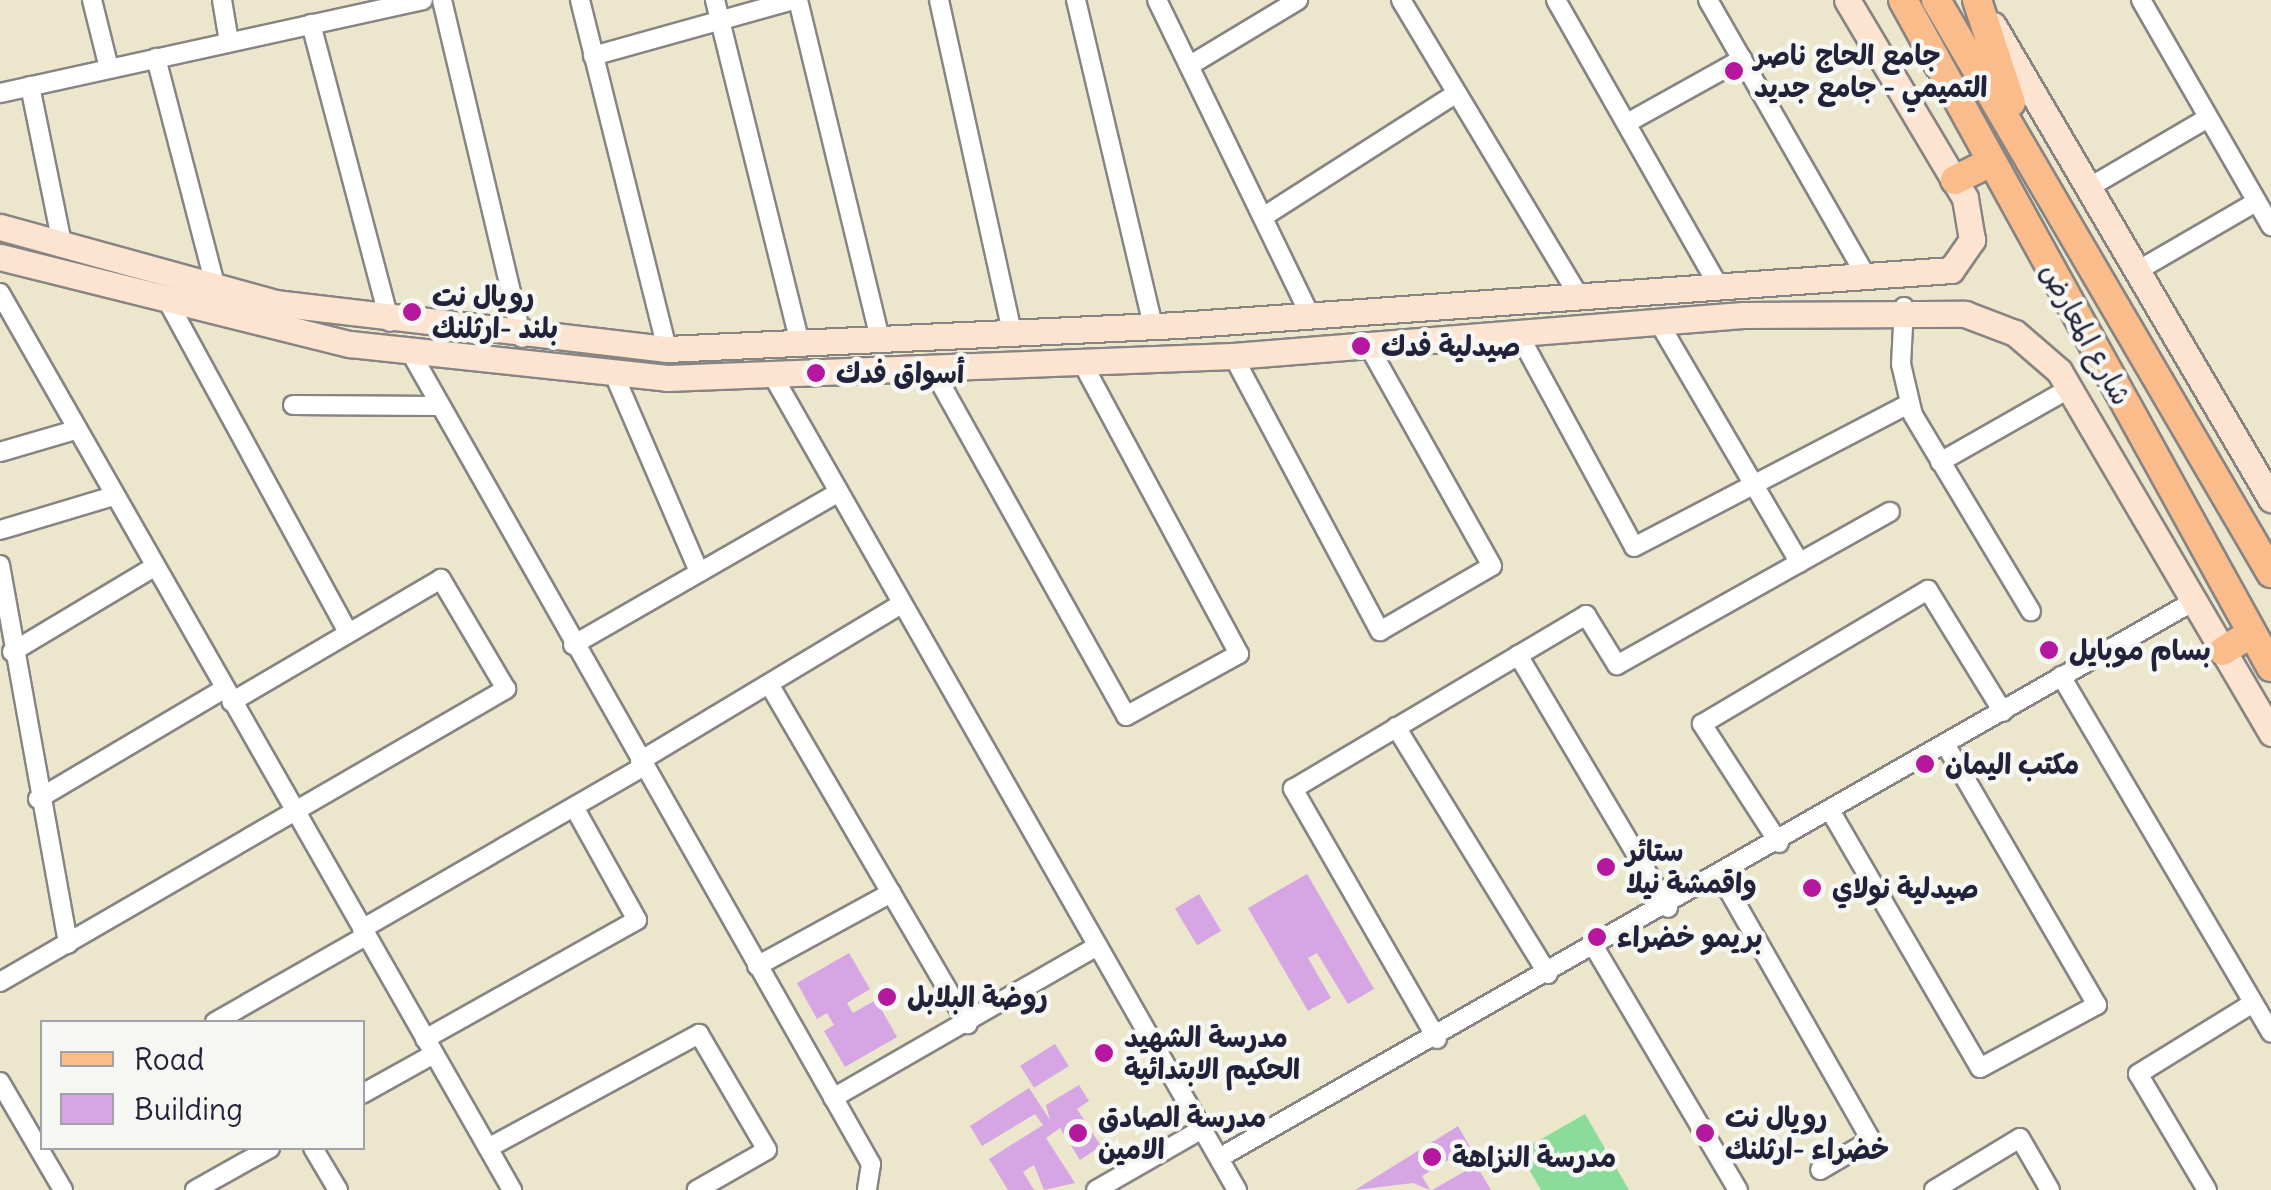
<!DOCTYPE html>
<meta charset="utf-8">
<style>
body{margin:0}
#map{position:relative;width:2271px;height:1190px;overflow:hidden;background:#ece6cc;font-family:Delius,"Playpen Sans Arabic",sans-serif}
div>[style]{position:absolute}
.green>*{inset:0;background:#8bdb9a}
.building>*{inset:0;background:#d5a6e3;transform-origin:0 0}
.roads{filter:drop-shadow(2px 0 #878484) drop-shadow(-2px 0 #878484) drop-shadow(0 2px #878484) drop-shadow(0 -2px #878484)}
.minor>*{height:18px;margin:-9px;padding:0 9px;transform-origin:9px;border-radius:9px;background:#fff}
.secondary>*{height:25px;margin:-12.5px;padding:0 12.5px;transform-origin:12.5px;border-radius:12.5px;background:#fde4d1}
.primary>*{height:28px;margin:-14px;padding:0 14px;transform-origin:14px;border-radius:14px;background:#fabc8b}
.dots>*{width:28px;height:28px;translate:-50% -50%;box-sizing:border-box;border:5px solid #f6f6f2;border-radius:50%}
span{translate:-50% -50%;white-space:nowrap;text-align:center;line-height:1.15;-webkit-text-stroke:9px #f6f6f2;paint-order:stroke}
.poi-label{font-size:28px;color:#22223b;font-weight:700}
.left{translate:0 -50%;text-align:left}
.street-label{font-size:28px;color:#22223b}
.legend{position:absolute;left:40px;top:1020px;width:325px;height:130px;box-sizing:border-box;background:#f6f6f2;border:2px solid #a1a1a9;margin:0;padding:12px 18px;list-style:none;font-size:30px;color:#22223b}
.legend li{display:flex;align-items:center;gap:20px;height:50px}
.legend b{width:50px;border:2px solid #a1a1a9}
</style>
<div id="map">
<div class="green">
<div style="clip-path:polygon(1585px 1114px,1629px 1190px,1541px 1190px,1519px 1152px)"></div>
</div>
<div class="building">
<div style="clip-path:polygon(1307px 874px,1374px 989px,1348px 1004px,1317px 953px,1308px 958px,1331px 998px,1308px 1011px,1248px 908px)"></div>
<div style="left:1199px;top:894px;width:43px;height:28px;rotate:59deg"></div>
<div style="clip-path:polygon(849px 953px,870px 989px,847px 1003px,853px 1013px,876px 1000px,897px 1037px,845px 1067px,824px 1031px,834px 1025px,827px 1013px,817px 1019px,797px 983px)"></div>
<div style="left:1055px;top:1044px;width:26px;height:41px;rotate:58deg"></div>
<div style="clip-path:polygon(1079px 1085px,1089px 1101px,1077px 1109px,1101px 1146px,1080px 1160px,1060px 1128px,1046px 1138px,1075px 1183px,1044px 1190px,1034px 1165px,1023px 1172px,1034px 1190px,1008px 1190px,989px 1159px,1043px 1125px,1035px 1114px,982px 1146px,970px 1126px,1029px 1088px,1050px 1120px,1046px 1105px)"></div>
<div style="clip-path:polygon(1458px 1126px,1470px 1147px,1422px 1176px,1430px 1190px,1413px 1183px,1355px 1190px)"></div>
<div style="clip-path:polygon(1476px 1165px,1491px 1190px,1432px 1190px)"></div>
</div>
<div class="roads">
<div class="minor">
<div style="left:92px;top:0;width:70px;rotate:76deg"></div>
<div style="left:222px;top:0;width:43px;rotate:80.5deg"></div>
<div style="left:442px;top:0;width:347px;rotate:76.7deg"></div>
<div style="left:580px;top:0;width:360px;rotate:76deg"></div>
<div style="left:715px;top:0;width:353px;rotate:76.1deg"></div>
<div style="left:798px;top:0;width:349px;rotate:76.4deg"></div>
<div style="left:939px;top:0;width:341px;rotate:77.6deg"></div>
<div style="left:1076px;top:0;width:335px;rotate:76.7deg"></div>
<div style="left:1157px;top:0;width:352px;rotate:64.1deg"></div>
<div style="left:1401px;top:0;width:350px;rotate:59deg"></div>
<div style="left:1556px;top:0;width:330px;rotate:60.4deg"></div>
<div style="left:1708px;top:0;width:322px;rotate:60.2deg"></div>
<div style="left:2141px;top:0;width:261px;rotate:60.1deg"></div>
<div style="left:311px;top:24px;width:308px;rotate:75.2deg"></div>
<div style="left:593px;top:56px;width:209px;rotate:-15.6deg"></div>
<div style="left:156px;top:58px;width:235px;rotate:75.4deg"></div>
<div style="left:1192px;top:64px;width:124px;rotate:-31.1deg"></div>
<div style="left:30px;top:86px;width:160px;rotate:78.5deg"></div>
<div style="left:0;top:93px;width:433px;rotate:-12.4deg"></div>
<div style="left:1627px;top:123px;width:132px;rotate:-29.1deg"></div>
<div style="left:2088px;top:188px;width:139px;rotate:-30.3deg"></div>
<div style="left:1266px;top:215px;width:224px;rotate:-32.6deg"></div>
<div style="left:2137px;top:271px;width:138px;rotate:-30.1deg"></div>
<div style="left:0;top:293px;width:1033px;rotate:60.28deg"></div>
<div style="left:168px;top:302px;width:376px;rotate:61.4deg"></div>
<div style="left:1904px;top:307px;width:57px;rotate:93deg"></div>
<div style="left:1901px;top:364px;width:52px;rotate:76.8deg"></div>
<div style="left:1913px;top:415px;width:229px;rotate:59deg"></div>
<div style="left:1659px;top:323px;width:278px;rotate:59.6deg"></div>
<div style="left:1518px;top:333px;width:243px;rotate:61.5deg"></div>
<div style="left:1634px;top:547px;width:310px;rotate:-27.5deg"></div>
<div style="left:412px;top:355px;width:930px;rotate:60.43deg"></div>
<div style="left:871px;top:1164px;width:26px;rotate:99deg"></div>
<div style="left:1233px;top:356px;width:312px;rotate:61.9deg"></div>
<div style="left:1380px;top:631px;width:129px;rotate:-30.1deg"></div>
<div style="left:1492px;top:566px;width:253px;rotate:-119.3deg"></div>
<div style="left:933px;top:370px;width:396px;rotate:60.8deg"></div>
<div style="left:1126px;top:716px;width:129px;rotate:-28.8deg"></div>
<div style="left:1239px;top:654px;width:329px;rotate:-118.3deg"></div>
<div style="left:613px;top:372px;width:218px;rotate:66.7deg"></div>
<div style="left:773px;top:376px;width:937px;rotate:60.32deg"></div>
<div style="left:293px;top:405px;width:143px;rotate:0.4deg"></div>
<div style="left:0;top:452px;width:78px;rotate:-16.3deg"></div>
<div style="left:1940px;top:462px;width:150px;rotate:-29.6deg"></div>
<div style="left:0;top:530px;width:118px;rotate:-16.7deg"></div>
<div style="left:0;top:565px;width:385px;rotate:79.8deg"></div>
<div style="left:573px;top:645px;width:303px;rotate:-29.9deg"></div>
<div style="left:12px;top:652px;width:165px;rotate:-30.9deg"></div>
<div style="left:1518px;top:655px;width:294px;rotate:59.3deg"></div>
<div style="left:2061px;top:676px;width:414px;rotate:59.5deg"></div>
<div style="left:769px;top:684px;width:394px;rotate:59.7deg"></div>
<div style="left:1396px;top:727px;width:290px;rotate:58.4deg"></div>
<div style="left:640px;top:761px;width:303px;rotate:-31deg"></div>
<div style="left:38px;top:799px;width:216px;rotate:-30.6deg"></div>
<div style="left:1831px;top:812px;width:296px;rotate:59.8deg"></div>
<div style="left:1980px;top:1068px;width:133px;rotate:-28.3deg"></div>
<div style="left:2097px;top:1005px;width:300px;rotate:-120.2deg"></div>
<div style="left:1779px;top:843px;width:142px;rotate:-122.9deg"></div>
<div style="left:1702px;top:724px;width:263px;rotate:-30.7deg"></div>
<div style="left:1928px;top:590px;width:143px;rotate:58.4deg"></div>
<div style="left:1721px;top:877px;width:303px;rotate:60.3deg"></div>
<div style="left:1871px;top:1140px;width:59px;rotate:149.5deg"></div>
<div style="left:362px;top:929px;width:324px;rotate:-30deg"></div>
<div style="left:1596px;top:950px;width:279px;rotate:59.4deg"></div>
<div style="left:757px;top:966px;width:153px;rotate:-28.6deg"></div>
<div style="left:0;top:982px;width:585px;rotate:-30.07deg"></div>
<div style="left:506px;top:689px;width:128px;rotate:-120.6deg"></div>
<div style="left:441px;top:579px;width:243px;rotate:149.6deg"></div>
<div style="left:215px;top:1022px;width:174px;rotate:-29.7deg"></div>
<div style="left:425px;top:1039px;width:243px;rotate:-29.3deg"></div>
<div style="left:637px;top:920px;width:129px;rotate:-119.1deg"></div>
<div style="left:1437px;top:1039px;width:289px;rotate:-119.9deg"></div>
<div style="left:1293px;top:789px;width:341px;rotate:-30.7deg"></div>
<div style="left:1586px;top:615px;width:59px;rotate:58.2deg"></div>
<div style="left:1617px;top:665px;width:313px;rotate:-29.3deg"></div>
<div style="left:0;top:1082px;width:125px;rotate:59.7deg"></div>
<div style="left:362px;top:1094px;width:82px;rotate:-29.1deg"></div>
<div style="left:833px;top:1098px;width:305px;rotate:-29.9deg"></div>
<div style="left:313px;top:1148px;width:49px;rotate:59.2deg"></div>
<div style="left:488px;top:1148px;width:240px;rotate:-28.4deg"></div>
<div style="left:699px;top:1034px;width:134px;rotate:59.6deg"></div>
<div style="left:767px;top:1150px;width:81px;rotate:150.3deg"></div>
<div style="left:1219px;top:1158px;width:1123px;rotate:-29.74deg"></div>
<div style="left:195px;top:1190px;width:86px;rotate:-29.2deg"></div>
<div style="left:1096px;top:1190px;width:122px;rotate:-29.9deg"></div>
<div style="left:1934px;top:1190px;width:100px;rotate:-31.2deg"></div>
<div style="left:2020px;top:1138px;width:60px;rotate:60deg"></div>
<div style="left:2207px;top:1190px;width:135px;rotate:-120.7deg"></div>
<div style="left:2138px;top:1074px;width:135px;rotate:-31.7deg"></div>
</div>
<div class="secondary">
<div style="left:1993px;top:25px;width:550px;rotate:59.61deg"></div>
<div style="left:0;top:227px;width:285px;rotate:15.4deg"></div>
<div style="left:275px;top:303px;width:395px;rotate:6.7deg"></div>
<div style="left:667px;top:349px;width:512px;rotate:-2.69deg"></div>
<div style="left:1178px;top:325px;width:775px;rotate:-4.07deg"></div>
<div style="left:1951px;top:270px;width:37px;rotate:-55deg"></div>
<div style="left:1972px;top:240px;width:43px;rotate:-99.5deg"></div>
<div style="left:1965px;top:198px;width:230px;rotate:-120.8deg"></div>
<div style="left:0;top:257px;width:361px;rotate:14deg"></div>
<div style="left:350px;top:344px;width:319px;rotate:6.1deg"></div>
<div style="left:667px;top:378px;width:566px;rotate:-2.23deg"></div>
<div style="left:1233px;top:356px;width:512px;rotate:-4.6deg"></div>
<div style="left:1743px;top:315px;width:222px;rotate:-0.3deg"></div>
<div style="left:1965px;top:314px;width:53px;rotate:20.8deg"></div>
<div style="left:2015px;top:333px;width:58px;rotate:40.8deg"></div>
<div style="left:2059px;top:371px;width:420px;rotate:59.6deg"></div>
</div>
<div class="primary">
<div style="left:1903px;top:0;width:762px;rotate:61.11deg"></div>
<div style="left:1936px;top:0;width:664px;rotate:59.69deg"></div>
<div style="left:1977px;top:0;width:108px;rotate:71.7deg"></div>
<div style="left:1955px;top:180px;width:40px;rotate:-26.6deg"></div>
<div style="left:2223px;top:651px;width:34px;rotate:-32deg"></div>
</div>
</div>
<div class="dots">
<div style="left:1734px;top:71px;background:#b5179e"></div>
<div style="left:412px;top:312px;background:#b5179e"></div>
<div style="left:1361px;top:346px;background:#b5179e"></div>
<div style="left:816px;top:373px;background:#b5179e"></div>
<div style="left:2049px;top:650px;background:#b5179e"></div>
<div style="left:1925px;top:764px;background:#b5179e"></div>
<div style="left:1606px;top:867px;background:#b5179e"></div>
<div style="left:1812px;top:888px;background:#b5179e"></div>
<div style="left:1597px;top:937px;background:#b5179e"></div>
<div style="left:887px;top:997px;background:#b5179e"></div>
<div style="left:1104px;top:1053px;background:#b5179e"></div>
<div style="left:1078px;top:1133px;background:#b5179e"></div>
<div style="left:1705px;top:1133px;background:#b5179e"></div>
<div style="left:1432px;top:1157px;background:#b5179e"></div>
</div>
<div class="poi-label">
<span class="left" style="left:1754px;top:71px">جامع الحاج ناصر<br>التميمي - جامع جديد</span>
<span class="left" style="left:432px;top:312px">رويال نت<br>بلند -ارثلنك</span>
<span class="left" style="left:1381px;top:346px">صيدلية فدك</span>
<span class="left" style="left:836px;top:373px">أسواق فدك</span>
<span class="left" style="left:2069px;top:650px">بسام موبايل</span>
<span class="left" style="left:1945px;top:764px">مكتب اليمان</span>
<span class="left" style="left:1626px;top:867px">ستائر<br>واقمشة نيلا</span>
<span class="left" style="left:1832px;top:888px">صيدلية نولاي</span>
<span class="left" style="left:1617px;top:937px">بريمو خضراء</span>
<span class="left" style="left:907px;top:997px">روضة البلابل</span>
<span class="left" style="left:1124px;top:1053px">مدرسة الشهيد<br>الحكيم الابتدائية</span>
<span class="left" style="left:1098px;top:1133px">مدرسة الصادق<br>الامين</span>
<span class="left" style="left:1725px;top:1133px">رويال نت<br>خضراء -ارثلنك</span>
<span class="left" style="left:1452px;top:1157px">مدرسة النزاهة</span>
</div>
<div class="street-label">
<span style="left:2086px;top:334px;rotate:61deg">شارع المعارض</span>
</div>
<ul class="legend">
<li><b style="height:12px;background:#fabc8b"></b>Road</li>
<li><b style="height:28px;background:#d5a6e3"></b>Building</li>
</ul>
</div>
